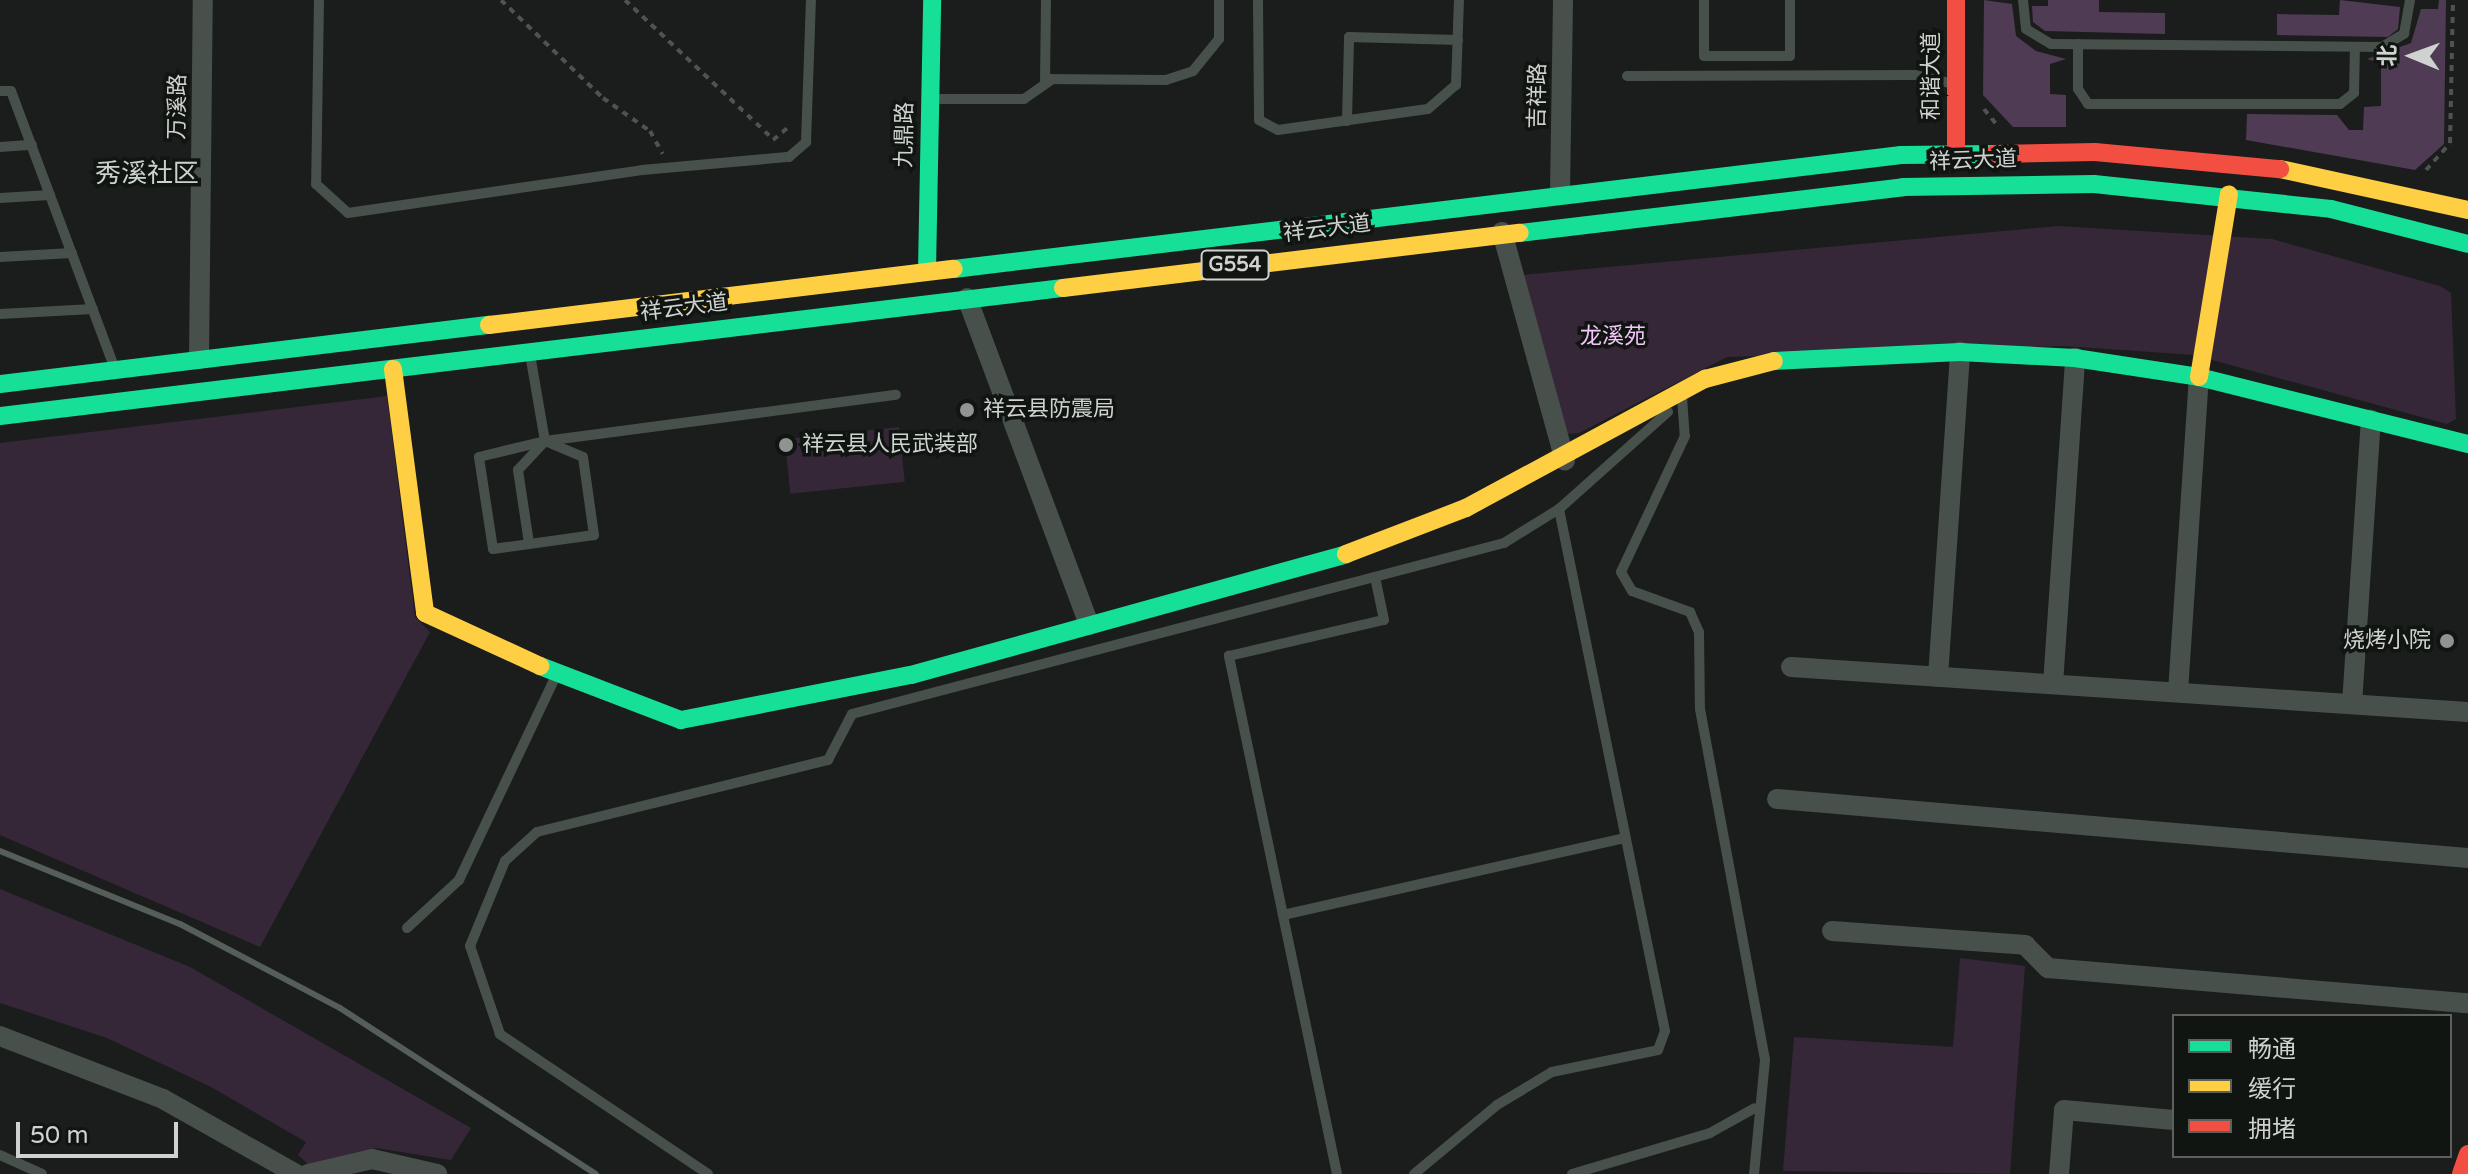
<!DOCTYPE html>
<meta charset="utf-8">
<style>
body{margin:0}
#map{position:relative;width:2468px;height:1174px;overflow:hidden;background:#1a1d1b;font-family:"Varela Round","Noto Sans SC",sans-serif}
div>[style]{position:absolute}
.green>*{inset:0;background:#362738;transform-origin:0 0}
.forest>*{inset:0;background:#503b54}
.path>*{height:4px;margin-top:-2px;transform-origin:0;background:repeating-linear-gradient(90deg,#4d5450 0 6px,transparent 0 12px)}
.lane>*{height:10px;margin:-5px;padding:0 5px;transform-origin:5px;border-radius:5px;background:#47504a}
.street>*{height:20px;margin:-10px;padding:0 10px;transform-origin:10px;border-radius:10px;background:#47504a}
.fast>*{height:18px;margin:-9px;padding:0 9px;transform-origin:9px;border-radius:9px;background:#16e098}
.slow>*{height:18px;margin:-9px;padding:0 9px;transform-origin:9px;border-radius:9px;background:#ffcf43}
.jam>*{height:18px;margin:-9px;padding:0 9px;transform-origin:9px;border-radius:9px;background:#f24e42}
.rail>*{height:6px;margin:-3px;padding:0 3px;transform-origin:3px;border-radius:3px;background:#565e59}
.dots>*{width:22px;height:22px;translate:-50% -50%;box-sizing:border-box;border:4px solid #101511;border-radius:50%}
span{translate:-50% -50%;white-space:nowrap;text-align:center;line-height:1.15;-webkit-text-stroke:7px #101511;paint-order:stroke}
.shield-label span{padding:2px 6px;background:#101511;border:2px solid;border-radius:6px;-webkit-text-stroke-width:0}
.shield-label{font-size:20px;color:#cfd2d0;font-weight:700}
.street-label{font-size:22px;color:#cfd2d0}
.park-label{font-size:22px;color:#f3c5fa}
.poi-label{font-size:22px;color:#cfd2d0}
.left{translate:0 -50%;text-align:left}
.right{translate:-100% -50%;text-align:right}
.quarter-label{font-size:26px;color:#ccd2ce}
.legend{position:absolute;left:2172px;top:1014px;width:280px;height:144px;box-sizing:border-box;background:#101511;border:2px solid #5c615d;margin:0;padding:10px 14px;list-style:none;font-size:24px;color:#cfd2d0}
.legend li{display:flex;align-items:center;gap:16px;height:40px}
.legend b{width:40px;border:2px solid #5c615d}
.north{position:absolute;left:2372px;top:16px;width:80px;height:80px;-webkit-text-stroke:6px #101511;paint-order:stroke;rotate:271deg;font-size:22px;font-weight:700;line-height:32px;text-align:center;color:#cfd2d0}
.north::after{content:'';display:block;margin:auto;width:28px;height:36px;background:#cfd2d0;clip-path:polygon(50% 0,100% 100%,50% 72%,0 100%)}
.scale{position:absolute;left:16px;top:1122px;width:162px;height:36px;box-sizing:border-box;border:4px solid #cfd2d0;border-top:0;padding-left:10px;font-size:24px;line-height:28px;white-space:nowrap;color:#cfd2d0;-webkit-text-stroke:6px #101511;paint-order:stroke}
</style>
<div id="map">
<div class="green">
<div style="clip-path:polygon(2058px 226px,2272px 239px,2440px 286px,2451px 293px,2456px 419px,2447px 424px,2194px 355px,2064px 346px,1727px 357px,1579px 433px,1565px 434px,1522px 275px)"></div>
<div style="clip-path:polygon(387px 396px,415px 617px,430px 632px,260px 947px,0 835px,0 443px)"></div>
<div style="left:899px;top:427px;width:55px;height:115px;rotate:84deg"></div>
<div style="clip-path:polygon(0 889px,190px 967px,471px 1128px,451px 1160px,376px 1148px,308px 1164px,298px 1155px,306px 1142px,211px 1087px,107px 1038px,0 1003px)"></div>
<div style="clip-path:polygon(1960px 958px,2025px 966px,2010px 1174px,1783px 1171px,1794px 1037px,1953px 1047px)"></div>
</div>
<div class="forest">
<div style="clip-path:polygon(1984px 0,2012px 4px,2016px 36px,2036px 51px,2066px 59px,2050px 64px,2050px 94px,2066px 95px,2066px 127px,2013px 127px,1983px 95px)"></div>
<div style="clip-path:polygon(2048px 0,2099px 0,2099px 12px,2165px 13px,2165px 34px,2045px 31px,2033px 22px,2032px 6px,2048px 6px)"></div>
<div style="clip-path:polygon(2340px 0,2400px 7px,2398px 29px,2388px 37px,2277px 35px,2277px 14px,2339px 15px)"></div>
<div style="clip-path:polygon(2439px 0,2446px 0,2444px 144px,2415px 170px,2246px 140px,2247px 114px,2337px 115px,2349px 130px,2363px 130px,2364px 107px,2381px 106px,2381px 63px,2367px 59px,2411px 43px,2421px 9px,2438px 9px)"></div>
</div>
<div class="path">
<div style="left:501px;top:0;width:141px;rotate:43.9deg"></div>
<div style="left:603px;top:98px;width:57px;rotate:35.1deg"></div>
<div style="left:650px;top:131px;width:26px;rotate:61deg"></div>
<div style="left:625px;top:0;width:204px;rotate:43.2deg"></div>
<div style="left:1984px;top:109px;width:19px;rotate:51deg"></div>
<div style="left:773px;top:140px;width:23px;rotate:-40deg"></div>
<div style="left:2426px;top:170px;width:36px;rotate:-48deg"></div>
<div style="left:2450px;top:143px;width:143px;rotate:-88.8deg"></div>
</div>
<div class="lane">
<div style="left:319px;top:0;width:184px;rotate:90.9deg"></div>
<div style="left:316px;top:184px;width:43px;rotate:42.2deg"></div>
<div style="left:348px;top:213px;width:297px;rotate:-8.3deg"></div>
<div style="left:642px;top:170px;width:148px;rotate:-5.1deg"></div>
<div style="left:789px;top:157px;width:23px;rotate:-41deg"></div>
<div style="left:806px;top:142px;width:142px;rotate:-88deg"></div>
<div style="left:1046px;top:0;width:79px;rotate:90.7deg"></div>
<div style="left:1045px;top:79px;width:121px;rotate:0.5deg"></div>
<div style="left:1166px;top:80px;width:28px;rotate:-18deg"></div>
<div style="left:1193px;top:71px;width:41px;rotate:-50.9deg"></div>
<div style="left:1219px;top:39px;width:39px;rotate:-90deg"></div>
<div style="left:1258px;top:0;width:120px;rotate:89.5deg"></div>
<div style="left:1259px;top:120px;width:21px;rotate:28deg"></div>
<div style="left:1278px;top:130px;width:151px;rotate:-8deg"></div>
<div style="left:1428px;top:109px;width:37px;rotate:-41deg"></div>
<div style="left:1456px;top:85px;width:85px;rotate:-88deg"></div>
<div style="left:1704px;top:0;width:56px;rotate:90deg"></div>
<div style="left:1704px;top:56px;width:86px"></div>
<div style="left:1790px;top:56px;width:56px;rotate:-90deg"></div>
<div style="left:2023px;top:0;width:29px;rotate:84deg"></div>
<div style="left:2026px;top:29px;width:29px;rotate:31deg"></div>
<div style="left:2051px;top:44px;width:331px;rotate:0.5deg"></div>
<div style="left:2382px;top:47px;width:26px;rotate:-31deg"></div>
<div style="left:2404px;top:34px;width:35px;rotate:-80deg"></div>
<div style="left:2078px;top:44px;width:45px;rotate:90deg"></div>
<div style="left:2078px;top:89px;width:18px;rotate:56deg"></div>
<div style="left:2088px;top:104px;width:252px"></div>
<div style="left:2340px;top:104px;width:18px;rotate:-38deg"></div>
<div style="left:2354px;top:93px;width:46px;rotate:-88.8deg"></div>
<div style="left:1627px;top:76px;width:288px;rotate:-0.2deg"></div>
<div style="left:1915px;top:75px;width:36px;rotate:13deg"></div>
<div style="left:0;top:91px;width:11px"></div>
<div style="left:11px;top:91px;width:291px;rotate:69.5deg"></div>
<div style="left:932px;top:99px;width:92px"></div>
<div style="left:1024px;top:99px;width:35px;rotate:-35deg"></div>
<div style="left:1347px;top:121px;width:84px;rotate:-88.6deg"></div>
<div style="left:1349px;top:37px;width:109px;rotate:1.6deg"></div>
<div style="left:0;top:147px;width:32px;rotate:-4deg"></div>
<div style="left:0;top:198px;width:50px;rotate:-3.4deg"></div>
<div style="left:0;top:257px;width:72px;rotate:-3.2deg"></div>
<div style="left:0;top:314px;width:93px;rotate:-3.1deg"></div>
<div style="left:531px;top:360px;width:82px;rotate:80.2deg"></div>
<div style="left:1682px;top:397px;width:39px;rotate:86deg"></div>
<div style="left:1685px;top:436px;width:150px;rotate:115.2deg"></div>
<div style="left:1621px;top:572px;width:22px;rotate:60deg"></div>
<div style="left:1632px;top:591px;width:62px;rotate:19.9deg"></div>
<div style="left:1690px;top:612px;width:22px;rotate:66deg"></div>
<div style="left:1699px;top:632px;width:77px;rotate:89.3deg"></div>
<div style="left:1700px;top:709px;width:357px;rotate:79.5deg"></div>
<div style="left:1765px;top:1060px;width:115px;rotate:95.5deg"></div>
<div style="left:529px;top:543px;width:74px;rotate:-98.6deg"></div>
<div style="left:518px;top:470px;width:40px;rotate:-47deg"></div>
<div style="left:545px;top:441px;width:41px;rotate:22.8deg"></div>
<div style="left:583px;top:457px;width:79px;rotate:82deg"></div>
<div style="left:594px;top:535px;width:102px;rotate:172.1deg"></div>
<div style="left:493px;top:549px;width:93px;rotate:-98.7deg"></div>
<div style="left:479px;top:457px;width:68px;rotate:-13.6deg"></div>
<div style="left:545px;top:441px;width:354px;rotate:-7.5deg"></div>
<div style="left:1283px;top:915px;width:265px;rotate:-101.8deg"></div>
<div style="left:1229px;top:656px;width:159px;rotate:-13.1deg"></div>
<div style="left:1384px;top:620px;width:44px;rotate:-101.8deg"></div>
<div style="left:407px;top:928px;width:71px;rotate:-42.7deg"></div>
<div style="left:459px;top:880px;width:224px;rotate:-64.6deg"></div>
<div style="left:0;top:1155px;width:46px;rotate:24.3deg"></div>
<div style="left:708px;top:1174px;width:251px;rotate:-146.1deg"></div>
<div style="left:500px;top:1034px;width:93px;rotate:-108.8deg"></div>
<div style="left:470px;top:946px;width:92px;rotate:-67.6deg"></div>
<div style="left:505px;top:861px;width:43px;rotate:-42.2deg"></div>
<div style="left:537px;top:832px;width:300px;rotate:-13.9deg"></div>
<div style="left:828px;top:760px;width:52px;rotate:-62.4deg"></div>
<div style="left:852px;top:714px;width:674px;rotate:-14.7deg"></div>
<div style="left:1504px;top:543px;width:65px;rotate:-31.7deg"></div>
<div style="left:1559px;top:509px;width:146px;rotate:-41.7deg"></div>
<div style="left:1337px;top:1174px;width:265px;rotate:-101.8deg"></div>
<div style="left:1283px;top:915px;width:351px;rotate:-12.7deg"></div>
<div style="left:1414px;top:1174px;width:108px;rotate:-39.7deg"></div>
<div style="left:1497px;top:1105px;width:64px;rotate:-31deg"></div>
<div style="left:1552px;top:1072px;width:108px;rotate:-11.7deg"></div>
<div style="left:1658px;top:1050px;width:20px;rotate:-70deg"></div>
<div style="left:1665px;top:1031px;width:533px;rotate:-101.48deg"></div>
<div style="left:1572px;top:1174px;width:144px;rotate:-16.5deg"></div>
<div style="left:1710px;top:1133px;width:51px;rotate:-29.1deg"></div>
</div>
<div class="street">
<div style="left:1560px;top:192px;width:192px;rotate:-89.1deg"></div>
<div style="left:1502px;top:232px;width:237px;rotate:74.6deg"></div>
<div style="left:967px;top:298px;width:349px;rotate:69.5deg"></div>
<div style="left:199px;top:359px;width:359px;rotate:-89.4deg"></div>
<div style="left:1791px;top:667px;width:678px;rotate:3.8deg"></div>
<div style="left:1938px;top:677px;width:326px;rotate:-86.1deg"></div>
<div style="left:2053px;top:684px;width:327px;rotate:-86.1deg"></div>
<div style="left:2178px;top:692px;width:316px;rotate:-86.2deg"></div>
<div style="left:2352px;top:704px;width:285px;rotate:-86.2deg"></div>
<div style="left:1777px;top:799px;width:694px;rotate:4.88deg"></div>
<div style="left:1832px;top:931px;width:194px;rotate:4.1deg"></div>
<div style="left:2025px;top:945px;width:33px;rotate:45deg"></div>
<div style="left:2048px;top:968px;width:421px;rotate:4.8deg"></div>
<div style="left:0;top:1036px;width:175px;rotate:21.1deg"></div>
<div style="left:163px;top:1099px;width:153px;rotate:29.4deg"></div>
<div style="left:308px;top:1174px;width:66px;rotate:-13.2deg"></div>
<div style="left:372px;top:1159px;width:67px;rotate:13deg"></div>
<div style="left:2059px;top:1174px;width:64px;rotate:-85.5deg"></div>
<div style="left:2064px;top:1110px;width:110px;rotate:5.2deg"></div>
</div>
<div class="fast">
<div style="left:1520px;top:233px;width:386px;rotate:-6.8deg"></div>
<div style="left:1903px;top:187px;width:191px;rotate:-0.9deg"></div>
<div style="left:2094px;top:184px;width:238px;rotate:6deg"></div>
<div style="left:2331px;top:209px;width:141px;rotate:14.3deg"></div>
<div style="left:954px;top:269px;width:954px;rotate:-6.86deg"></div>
<div style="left:1901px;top:155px;width:93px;rotate:-0.6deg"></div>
<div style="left:927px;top:270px;width:270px;rotate:-88.9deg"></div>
<div style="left:1774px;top:361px;width:186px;rotate:-2.8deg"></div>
<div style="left:1960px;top:352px;width:115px;rotate:3deg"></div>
<div style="left:2075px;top:358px;width:125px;rotate:8.7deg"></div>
<div style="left:2199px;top:377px;width:277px;rotate:14deg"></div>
<div style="left:0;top:384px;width:493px;rotate:-6.9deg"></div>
<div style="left:0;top:416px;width:1071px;rotate:-6.87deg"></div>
<div style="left:540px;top:666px;width:151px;rotate:21deg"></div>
<div style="left:681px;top:720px;width:234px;rotate:-11.1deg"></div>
<div style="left:911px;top:675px;width:452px;rotate:-15.5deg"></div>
</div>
<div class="slow">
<div style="left:2280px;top:169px;width:192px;rotate:12.3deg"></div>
<div style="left:1063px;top:288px;width:460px;rotate:-6.9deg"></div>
<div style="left:489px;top:325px;width:468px;rotate:-6.9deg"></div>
<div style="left:393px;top:369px;width:246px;rotate:82.5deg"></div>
<div style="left:425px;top:613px;width:127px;rotate:24.7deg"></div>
<div style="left:2199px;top:377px;width:185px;rotate:-80.7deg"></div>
<div style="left:1346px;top:554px;width:129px;rotate:-21deg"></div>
<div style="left:1466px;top:508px;width:272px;rotate:-28.4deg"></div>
<div style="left:1705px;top:379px;width:71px;rotate:-14.6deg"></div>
</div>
<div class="jam">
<div style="left:1956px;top:0;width:153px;rotate:90deg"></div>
<div style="left:1994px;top:154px;width:101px;rotate:-1.1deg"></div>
<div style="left:2095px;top:152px;width:186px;rotate:5.3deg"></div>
<div style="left:2461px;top:1174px;width:21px;rotate:-71deg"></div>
</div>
<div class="rail">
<div style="left:0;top:851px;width:194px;rotate:22.1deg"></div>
<div style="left:180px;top:924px;width:181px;rotate:27.7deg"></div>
<div style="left:340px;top:1008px;width:305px;rotate:33deg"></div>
</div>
<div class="dots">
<div style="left:967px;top:410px;background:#909391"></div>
<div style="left:786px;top:445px;background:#909391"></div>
<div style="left:2447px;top:641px;background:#909391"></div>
</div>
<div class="shield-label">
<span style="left:1235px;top:265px">G554</span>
</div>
<div class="street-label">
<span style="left:1932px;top:76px;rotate:-90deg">和谐大道</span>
<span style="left:1538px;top:96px;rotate:-89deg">吉祥路</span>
<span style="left:178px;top:107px;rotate:-89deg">万溪路</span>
<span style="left:905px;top:135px;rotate:-89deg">九鼎路</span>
<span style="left:1973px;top:161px;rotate:-2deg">祥云大道</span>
<span style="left:1327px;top:229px;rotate:-7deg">祥云大道</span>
<span style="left:684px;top:308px;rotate:-7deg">祥云大道</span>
</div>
<div class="park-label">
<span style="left:1613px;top:337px">龙溪苑</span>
</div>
<div class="poi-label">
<span class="left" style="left:983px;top:410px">祥云县防震局</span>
<span class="left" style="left:802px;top:445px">祥云县人民武装部</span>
<span class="right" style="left:2431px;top:641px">烧烤小院</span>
</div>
<div class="quarter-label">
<span style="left:147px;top:174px">秀溪社区</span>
</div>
<ul class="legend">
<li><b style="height:10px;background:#16e098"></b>畅通</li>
<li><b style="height:10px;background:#ffcf43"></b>缓行</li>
<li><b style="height:10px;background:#f24e42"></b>拥堵</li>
</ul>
<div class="north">北</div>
<div class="scale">50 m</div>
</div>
